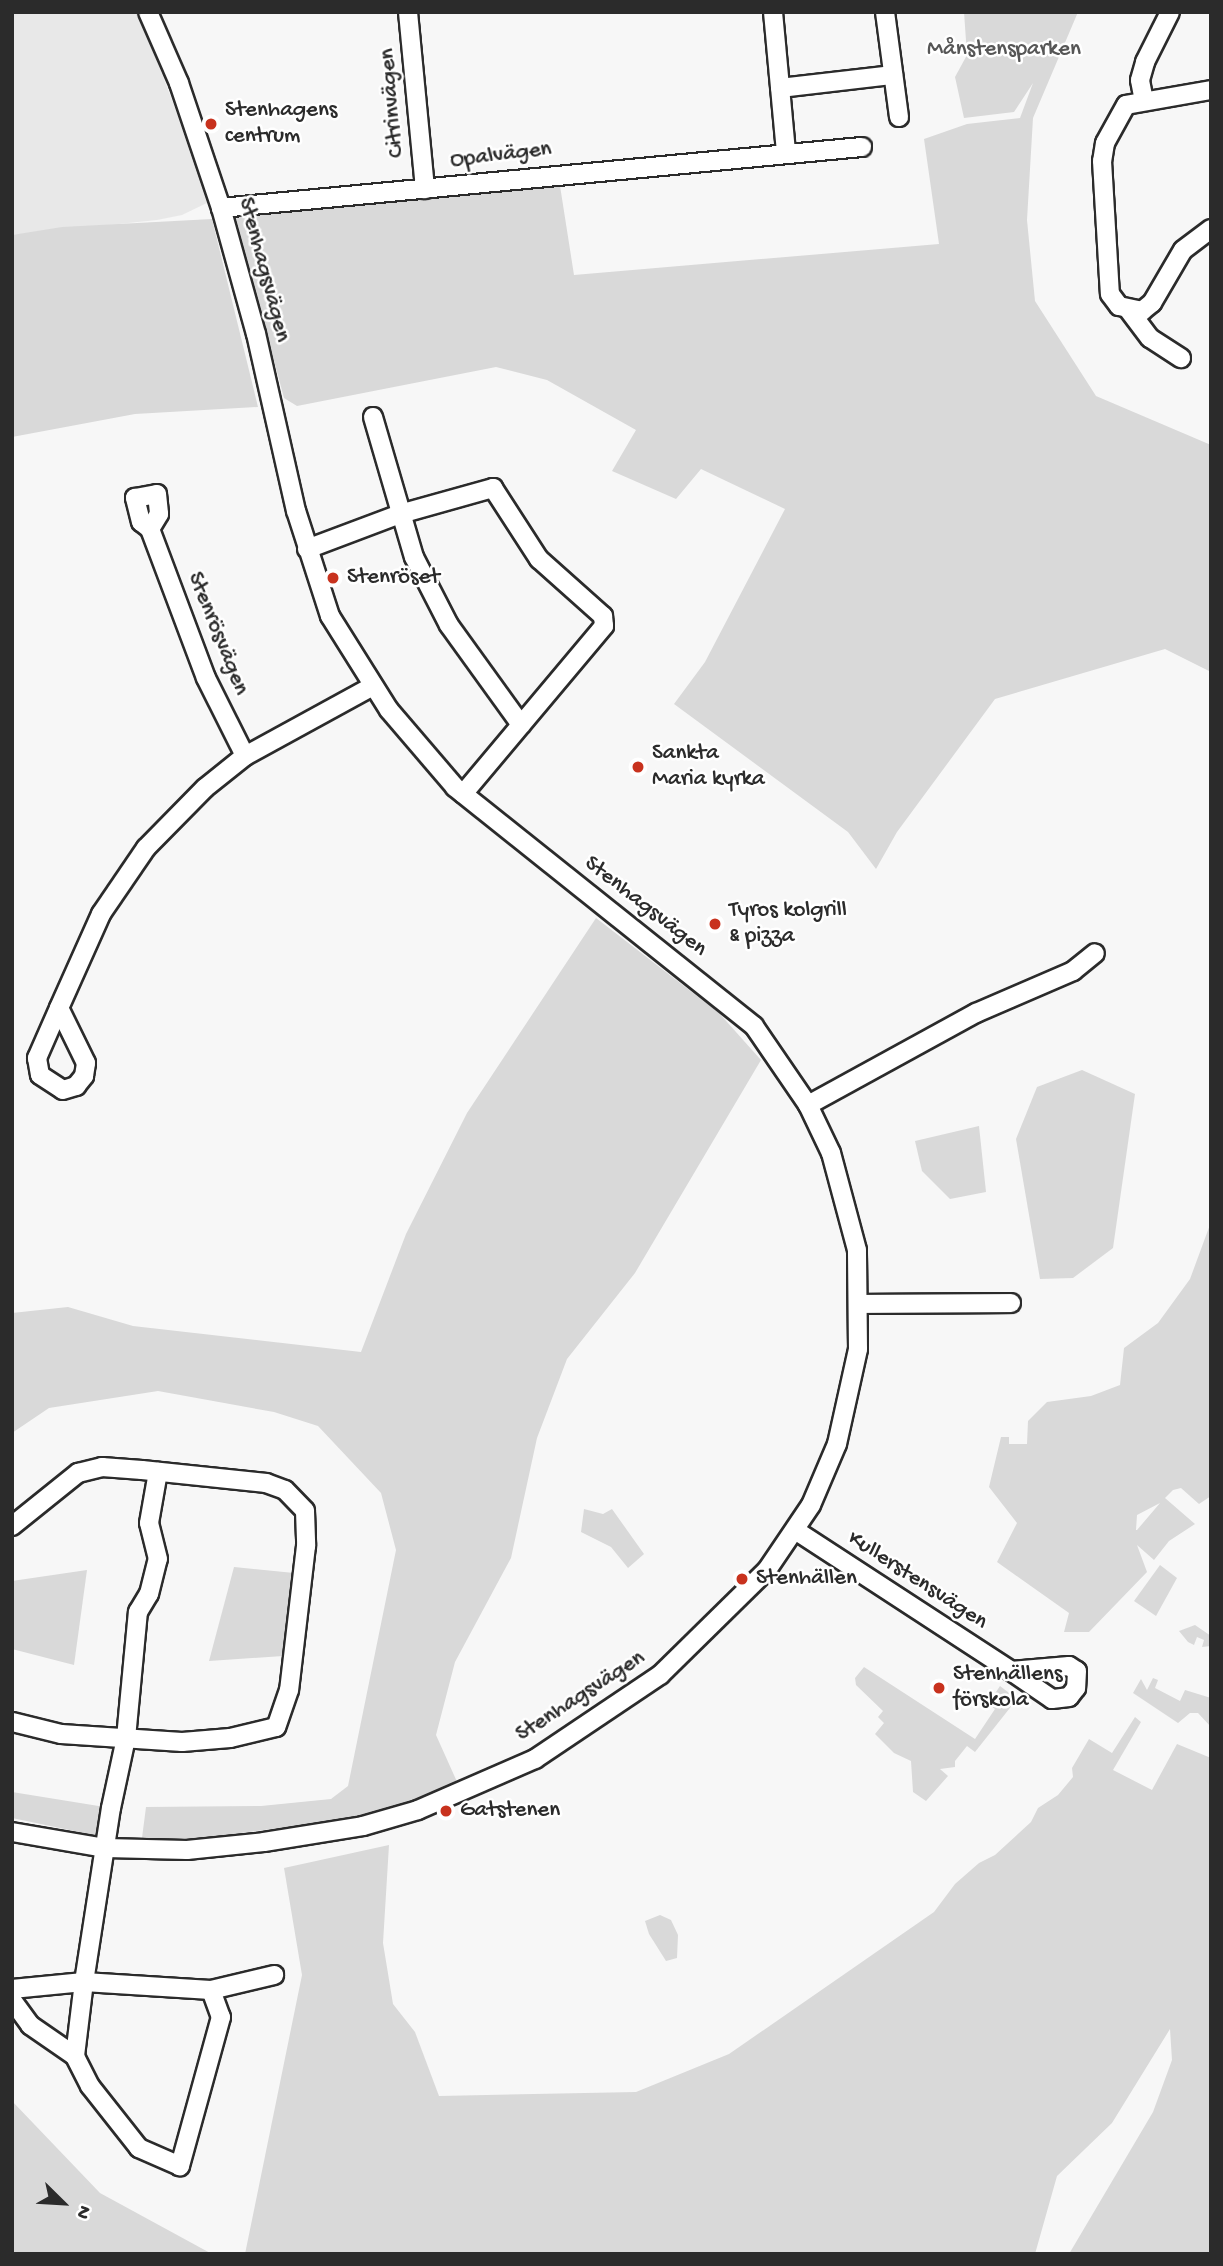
<!DOCTYPE html>
<meta charset="utf-8">
<style>
body{margin:0}
#map{position:relative;width:1223px;height:2266px;overflow:hidden;background:#f7f7f7;font-family:"Gochi Hand",sans-serif}
div>[style]{position:absolute}
.built>*{inset:0;background:#e8e8e8}
.green>*{inset:0;background:#d9d9d9}
.roads{filter:drop-shadow(2px 0 #2b2b2b) drop-shadow(-2px 0 #2b2b2b) drop-shadow(0 2px #2b2b2b) drop-shadow(0 -2px #2b2b2b)}
.minor>*{height:18px;margin:-9px;padding:0 9px;transform-origin:9px;border-radius:9px;background:#fff}
.dots>*{width:19px;height:19px;translate:-50% -50%;box-sizing:border-box;border:4px solid #fff;border-radius:50%}
span{translate:-50% -50%;white-space:nowrap;text-align:center;line-height:1.15;-webkit-text-stroke:5px #fff;paint-order:stroke}
.park-label{font-size:23px;color:#565656}
.street-label{font-size:23px;color:#2b2b2b}
.poi-label{font-size:23px;color:#2b2b2b}
.left{translate:0 -50%;text-align:left}
.frame{position:absolute;inset:0;border:14px solid #2b2b2b;pointer-events:none}
.north{position:absolute;left:28px;top:2168px;width:70px;height:70px;-webkit-text-stroke:5px #fff;paint-order:stroke;rotate:114deg;font-size:19px;font-weight:700;line-height:28px;text-align:center;color:#2b2b2b}
.north::after{content:'';display:block;margin:auto;width:24px;height:32px;background:#2b2b2b;clip-path:polygon(50% 0,100% 100%,50% 72%,0 100%)}
</style>
<div id="map">
<div class="built">
<div style="clip-path:polygon(12px 12px,138px 12px,211px 201px,182px 215px,157px 220px,12px 235px)"></div>
</div>
<div class="green">
<div style="clip-path:polygon(964px 12px,1078px 12px,1033px 118px,1027px 220px,1035px 301px,1096px 396px,1211px 445px,1211px 672px,1165px 649px,995px 699px,897px 832px,876px 869px,848px 832px,674px 704px,705px 662px,785px 509px,701px 469px,676px 499px,612px 471px,636px 430px,547px 380px,496px 367px,297px 406px,284px 398px,236px 219px,245px 207px,558px 173px,574px 275px,939px 244px,924px 139px,967px 124px,1020px 118px,1033px 83px,1014px 112px,964px 118px,955px 77px,967px 55px)"></div>
<div style="clip-path:polygon(212px 219px,258px 407px,135px 414px,12px 437px,12px 235px,62px 227px)"></div>
<div style="clip-path:polygon(596px 918px,719px 1013px,761px 1060px,635px 1273px,567px 1359px,537px 1438px,511px 1558px,455px 1662px,436px 1735px,458px 1784px,395px 1807px,333px 1821px,195px 1839px,142px 1838px,146px 1807px,261px 1806px,331px 1799px,348px 1786px,396px 1550px,381px 1493px,318px 1426px,274px 1412px,158px 1391px,49px 1408px,12px 1433px,12px 1313px,68px 1307px,133px 1326px,361px 1352px,406px 1234px,467px 1113px)"></div>
<div style="clip-path:polygon(1082px 1070px,1135px 1094px,1113px 1248px,1073px 1278px,1040px 1279px,1016px 1139px,1037px 1087px)"></div>
<div style="clip-path:polygon(979px 1126px,986px 1192px,950px 1199px,922px 1171px,915px 1141px)"></div>
<div style="clip-path:polygon(evenodd,1211px 1222px,1211px 1496px,1199px 1504px,1181px 1488px,1173px 1490px,1165px 1498px,1195px 1524px,1169px 1541px,1154px 1560px,1137px 1545px,1147px 1572px,1089px 1632px,1064px 1632px,1069px 1613px,997px 1562px,1017px 1523px,989px 1487px,1001px 1437px,1009px 1437px,1009px 1444px,1027px 1444px,1028px 1421px,1047px 1402px,1091px 1396px,1120px 1385px,1124px 1348px,1158px 1323px,1190px 1279px,1211px 1222px,1160px 1503px,1137px 1530px,1136px 1530px,1137px 1515px,1160px 1503px)"></div>
<div style="clip-path:polygon(584px 1509px,603px 1514px,612px 1509px,644px 1554px,628px 1568px,611px 1547px,581px 1532px)"></div>
<div style="clip-path:polygon(1160px 1565px,1177px 1578px,1156px 1616px,1134px 1601px)"></div>
<div style="clip-path:polygon(234px 1567px,294px 1573px,283px 1656px,209px 1661px)"></div>
<div style="clip-path:polygon(87px 1570px,74px 1665px,12px 1649px,12px 1581px)"></div>
<div style="clip-path:polygon(1195px 1625px,1211px 1636px,1211px 1646px,1202px 1647px,1204px 1640px,1197px 1637px,1194px 1645px,1188px 1642px,1179px 1631px)"></div>
<div style="clip-path:polygon(864px 1667px,975px 1739px,995px 1709px,988px 1704px,1000px 1686px,1017px 1699px,975px 1752px,967px 1746px,955px 1761px,955px 1767px,940px 1769px,948px 1776px,926px 1801px,913px 1792px,911px 1761px,894px 1753px,875px 1734px,884px 1723px,878px 1717px,883px 1711px,856px 1685px,855px 1678px)"></div>
<div style="clip-path:polygon(1153px 1678px,1158px 1680px,1155px 1688px,1180px 1701px,1185px 1690px,1211px 1698px,1211px 1727px,1198px 1713px,1190px 1713px,1178px 1723px,1133px 1693px,1141px 1679px,1147px 1690px)"></div>
<div style="clip-path:polygon(1135px 1717px,1141px 1722px,1113px 1770px,1152px 1790px,1177px 1744px,1211px 1758px,1211px 2254px,1069px 2254px,1153px 2112px,1172px 2060px,1170px 2029px,1112px 2123px,1057px 2176px,1035px 2254px,245px 2254px,302px 1975px,284px 1868px,389px 1845px,383px 1943px,393px 2004px,415px 2032px,439px 2096px,636px 2092px,729px 2054px,934px 1912px,955px 1884px,979px 1863px,995px 1855px,1031px 1822px,1038px 1808px,1058px 1795px,1073px 1777px,1072px 1768px,1089px 1739px,1112px 1753px)"></div>
<div style="clip-path:polygon(12px 1792px,111px 1808px,103px 1837px,12px 1818px)"></div>
<div style="clip-path:polygon(660px 1915px,671px 1920px,678px 1935px,677px 1958px,666px 1961px,649px 1934px,645px 1921px)"></div>
<div style="clip-path:polygon(12px 2101px,100px 2193px,212px 2254px,12px 2254px)"></div>
</div>
<div class="roads">
<div class="minor">
<div style="left:408px;top:12px;width:178px;rotate:84.5deg"></div>
<div style="left:773px;top:12px;width:140px;rotate:84.7deg"></div>
<div style="left:885px;top:12px;width:106px;rotate:82.4deg"></div>
<div style="left:780px;top:88px;width:114px;rotate:-6.6deg"></div>
<div style="left:1211px;top:90px;width:86px;rotate:170deg"></div>
<div style="left:1126px;top:105px;width:43px;rotate:118.9deg"></div>
<div style="left:1105px;top:143px;width:18px;rotate:99deg"></div>
<div style="left:1102px;top:161px;width:133px;rotate:86.6deg"></div>
<div style="left:1110px;top:294px;width:15px;rotate:53deg"></div>
<div style="left:1119px;top:306px;width:24px;rotate:12deg"></div>
<div style="left:1142px;top:311px;width:13px;rotate:-39deg"></div>
<div style="left:1152px;top:303px;width:61px;rotate:-59.7deg"></div>
<div style="left:1183px;top:250px;width:35px;rotate:-37deg"></div>
<div style="left:1144px;top:101px;width:21px;rotate:-101deg"></div>
<div style="left:1140px;top:80px;width:19px;rotate:-74deg"></div>
<div style="left:1145px;top:62px;width:56px;rotate:-63.4deg"></div>
<div style="left:221px;top:208px;width:644px;rotate:-5.44deg"></div>
<div style="left:1128px;top:309px;width:36px;rotate:53deg"></div>
<div style="left:1150px;top:338px;width:37px;rotate:33deg"></div>
<div style="left:373px;top:417px;width:146px;rotate:73.7deg"></div>
<div style="left:414px;top:557px;width:76px;rotate:62.8deg"></div>
<div style="left:449px;top:625px;width:123px;rotate:54.2deg"></div>
<div style="left:150px;top:529px;width:11px;rotate:-142deg"></div>
<div style="left:141px;top:522px;width:25px;rotate:-104deg"></div>
<div style="left:135px;top:498px;width:22px;rotate:-10deg"></div>
<div style="left:157px;top:494px;width:20px;rotate:84deg"></div>
<div style="left:159px;top:514px;width:17px;rotate:121deg"></div>
<div style="left:150px;top:529px;width:159px;rotate:69.4deg"></div>
<div style="left:206px;top:678px;width:87px;rotate:63.4deg"></div>
<div style="left:307px;top:549px;width:99px;rotate:-20.6deg"></div>
<div style="left:400px;top:514px;width:97px;rotate:-15.6deg"></div>
<div style="left:493px;top:488px;width:85px;rotate:57.1deg"></div>
<div style="left:539px;top:559px;width:86px;rotate:41.7deg"></div>
<div style="left:603px;top:616px;width:10px;rotate:84deg"></div>
<div style="left:604px;top:626px;width:219px;rotate:130deg"></div>
<div style="left:59px;top:1008px;width:55px;rotate:113.7deg"></div>
<div style="left:37px;top:1058px;width:17px;rotate:80deg"></div>
<div style="left:40px;top:1075px;width:27px;rotate:33deg"></div>
<div style="left:63px;top:1090px;width:14px;rotate:-17deg"></div>
<div style="left:76px;top:1086px;width:13px;rotate:-51deg"></div>
<div style="left:84px;top:1076px;width:13px;rotate:-81deg"></div>
<div style="left:86px;top:1063px;width:61px;rotate:-116.1deg"></div>
<div style="left:59px;top:1008px;width:103px;rotate:-65.9deg"></div>
<div style="left:101px;top:914px;width:80px;rotate:-55.7deg"></div>
<div style="left:146px;top:848px;width:84px;rotate:-45.5deg"></div>
<div style="left:205px;top:788px;width:51px;rotate:-38.7deg"></div>
<div style="left:245px;top:756px;width:146px;rotate:-28.7deg"></div>
<div style="left:808px;top:1105px;width:192px;rotate:-28.7deg"></div>
<div style="left:976px;top:1013px;width:106px;rotate:-23.4deg"></div>
<div style="left:1073px;top:971px;width:28px;rotate:-39deg"></div>
<div style="left:860px;top:1304px;width:151px;rotate:-0.4deg"></div>
<div style="left:12px;top:1526px;width:85px;rotate:-38.8deg"></div>
<div style="left:78px;top:1473px;width:25px;rotate:-14deg"></div>
<div style="left:102px;top:1467px;width:40px;rotate:4.3deg"></div>
<div style="left:142px;top:1470px;width:125px;rotate:6deg"></div>
<div style="left:266px;top:1483px;width:20px;rotate:20deg"></div>
<div style="left:285px;top:1490px;width:29px;rotate:46deg"></div>
<div style="left:305px;top:1511px;width:35px;rotate:88deg"></div>
<div style="left:306px;top:1546px;width:145px;rotate:96.7deg"></div>
<div style="left:289px;top:1690px;width:39px;rotate:109deg"></div>
<div style="left:276px;top:1727px;width:47px;rotate:166.6deg"></div>
<div style="left:230px;top:1738px;width:48px;rotate:175.2deg"></div>
<div style="left:182px;top:1742px;width:121px;rotate:-176.2deg"></div>
<div style="left:61px;top:1734px;width:50px;rotate:-166.2deg"></div>
<div style="left:795px;top:1530px;width:258px;rotate:33.1deg"></div>
<div style="left:1011px;top:1671px;width:58px;rotate:-4.9deg"></div>
<div style="left:1069px;top:1666px;width:9px;rotate:32deg"></div>
<div style="left:1077px;top:1671px;width:17px;rotate:93deg"></div>
<div style="left:1076px;top:1688px;width:11px;rotate:128deg"></div>
<div style="left:1069px;top:1697px;width:17px;rotate:173deg"></div>
<div style="left:1052px;top:1699px;width:50px;rotate:-145.7deg"></div>
<div style="left:12px;top:1832px;width:95px;rotate:9.7deg"></div>
<div style="left:106px;top:1848px;width:81px;rotate:1.4deg"></div>
<div style="left:187px;top:1850px;width:77px;rotate:-5.9deg"></div>
<div style="left:264px;top:1842px;width:100px;rotate:-9.2deg"></div>
<div style="left:363px;top:1826px;width:57px;rotate:-16.2deg"></div>
<div style="left:418px;top:1810px;width:128px;rotate:-23.6deg"></div>
<div style="left:535px;top:1759px;width:151px;rotate:-33.9deg"></div>
<div style="left:660px;top:1675px;width:150px;rotate:-44.5deg"></div>
<div style="left:767px;top:1570px;width:78px;rotate:-55.9deg"></div>
<div style="left:811px;top:1505px;width:66px;rotate:-66.9deg"></div>
<div style="left:837px;top:1444px;width:97px;rotate:-77.5deg"></div>
<div style="left:858px;top:1349px;width:99px;rotate:-90.6deg"></div>
<div style="left:857px;top:1250px;width:100px;rotate:-105deg"></div>
<div style="left:831px;top:1153px;width:53px;rotate:-115.6deg"></div>
<div style="left:808px;top:1105px;width:96px;rotate:-124.4deg"></div>
<div style="left:754px;top:1026px;width:383px;rotate:-141.4deg"></div>
<div style="left:455px;top:787px;width:101px;rotate:-130.6deg"></div>
<div style="left:389px;top:710px;width:111px;rotate:-122.1deg"></div>
<div style="left:330px;top:616px;width:110px;rotate:-107.9deg"></div>
<div style="left:296px;top:511px;width:181px;rotate:-102.7deg"></div>
<div style="left:256px;top:334px;width:131px;rotate:-105.5deg"></div>
<div style="left:221px;top:208px;width:132px;rotate:-108.6deg"></div>
<div style="left:179px;top:83px;width:77px;rotate:-113.6deg"></div>
<div style="left:12px;top:1989px;width:72px;rotate:-5.6deg"></div>
<div style="left:84px;top:1982px;width:127px;rotate:3.6deg"></div>
<div style="left:211px;top:1990px;width:29px;rotate:70deg"></div>
<div style="left:221px;top:2017px;width:155px;rotate:105.4deg"></div>
<div style="left:180px;top:2166px;width:45px;rotate:-156.3deg"></div>
<div style="left:139px;top:2148px;width:79px;rotate:-128.3deg"></div>
<div style="left:90px;top:2086px;width:34px;rotate:-117deg"></div>
<div style="left:75px;top:2056px;width:75px;rotate:-83.1deg"></div>
<div style="left:84px;top:1982px;width:176px;rotate:-81.2deg"></div>
<div style="left:111px;top:1808px;width:72px;rotate:-77.9deg"></div>
<div style="left:126px;top:1738px;width:127px;rotate:-84.6deg"></div>
<div style="left:138px;top:1612px;width:21px;rotate:-59deg"></div>
<div style="left:149px;top:1594px;width:36px;rotate:-76deg"></div>
<div style="left:158px;top:1559px;width:37px;rotate:-104deg"></div>
<div style="left:149px;top:1523px;width:52px;rotate:-80deg"></div>
<div style="left:211px;top:1990px;width:65px;rotate:-13.4deg"></div>
<div style="left:12px;top:2000px;width:31px;rotate:54deg"></div>
<div style="left:30px;top:2025px;width:55px;rotate:34.6deg"></div>
</div>
</div>
<div class="dots">
<div style="left:211px;top:124px;background:#c8321e"></div>
<div style="left:333px;top:578px;background:#c8321e"></div>
<div style="left:638px;top:767px;background:#c8321e"></div>
<div style="left:715px;top:924px;background:#c8321e"></div>
<div style="left:742px;top:1579px;background:#c8321e"></div>
<div style="left:939px;top:1688px;background:#c8321e"></div>
<div style="left:446px;top:1811px;background:#c8321e"></div>
</div>
<div class="park-label">
<span style="left:1004px;top:50px">Månstensparken</span>
</div>
<div class="street-label">
<span style="left:393px;top:103px;rotate:-95deg">Citrinvägen</span>
<span style="left:501px;top:156px;rotate:-7deg">Opalvägen</span>
<span style="left:263px;top:270px;rotate:75deg">Stenhagsvägen</span>
<span style="left:217px;top:634px;rotate:68deg">Stenrösvägen</span>
<span style="left:645px;top:907px;rotate:38deg">Stenhagsvägen</span>
<span style="left:917px;top:1581px;rotate:33deg">Kullerstensvägen</span>
<span style="left:581px;top:1697px;rotate:-33deg">Stenhagsvägen</span>
</div>
<div class="poi-label">
<span class="left" style="left:225px;top:124px">Stenhagens<br>centrum</span>
<span class="left" style="left:347px;top:578px">Stenröset</span>
<span class="left" style="left:652px;top:767px">Sankta<br>Maria kyrka</span>
<span class="left" style="left:729px;top:924px">Tyros kolgrill<br>&amp; pizza</span>
<span class="left" style="left:756px;top:1579px">Stenhällen</span>
<span class="left" style="left:953px;top:1688px">Stenhällens<br>förskola</span>
<span class="left" style="left:460px;top:1811px">Gatstenen</span>
</div>
<div class="frame"></div>
<div class="north">N</div>
</div>
